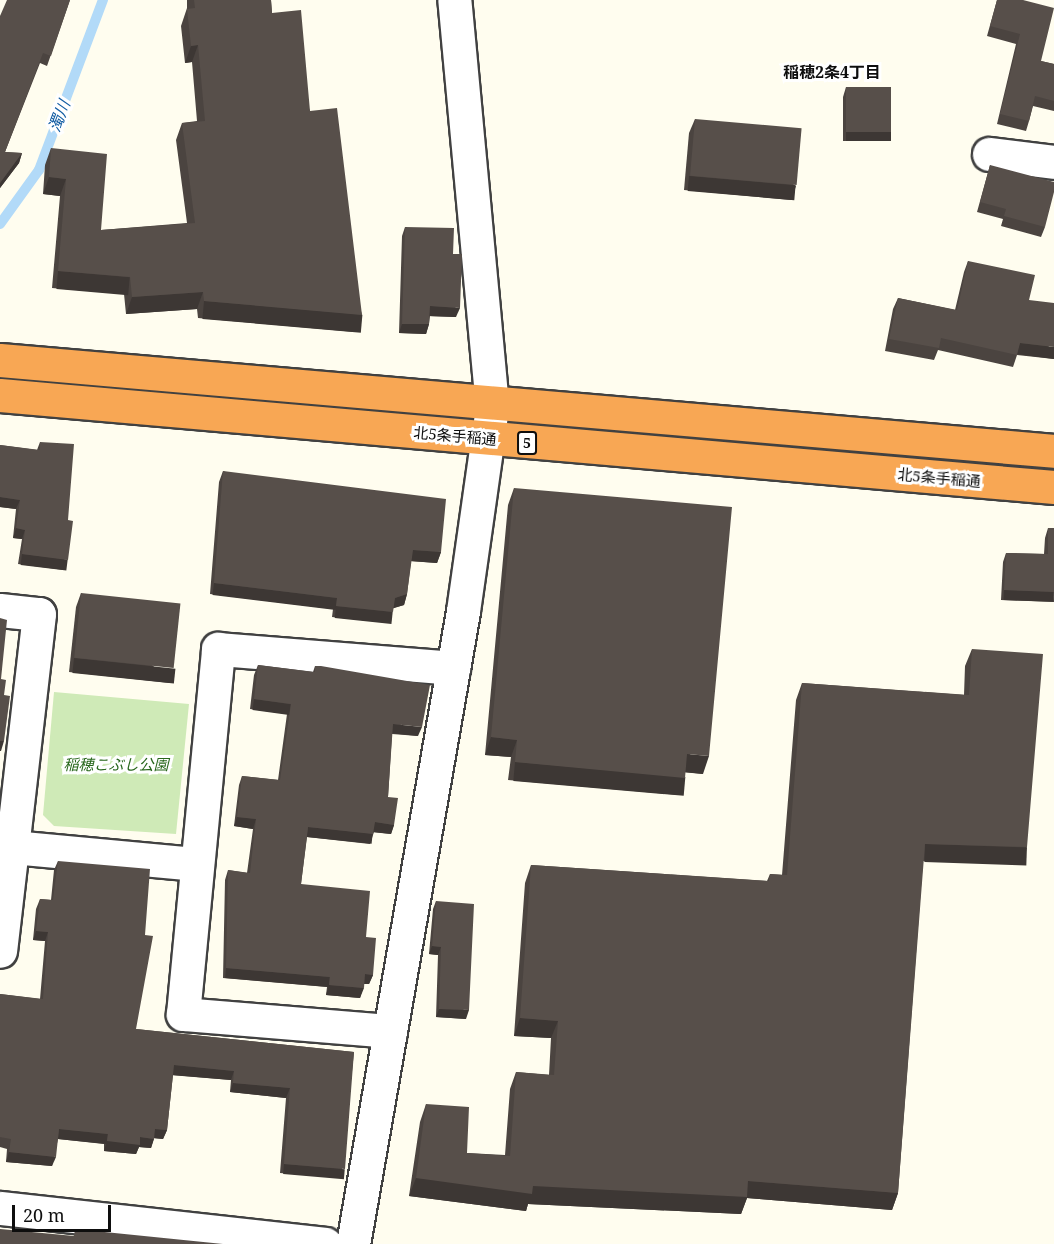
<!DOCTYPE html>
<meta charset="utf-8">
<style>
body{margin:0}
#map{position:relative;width:1054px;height:1244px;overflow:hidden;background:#fffdef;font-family:"Noto Serif","Noto Sans JP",serif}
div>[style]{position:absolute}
.green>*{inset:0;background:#cfeab7}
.stream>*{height:10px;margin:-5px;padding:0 5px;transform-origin:5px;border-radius:5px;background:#b2daf8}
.roads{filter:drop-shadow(2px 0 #414141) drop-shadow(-2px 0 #414141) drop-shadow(0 2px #414141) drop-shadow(0 -2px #414141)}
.minor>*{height:33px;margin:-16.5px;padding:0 16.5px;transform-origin:16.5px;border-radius:16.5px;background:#fff}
.highway>*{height:33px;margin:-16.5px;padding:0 16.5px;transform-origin:16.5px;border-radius:16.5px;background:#f8a754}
.wall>*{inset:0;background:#4b4440}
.shaded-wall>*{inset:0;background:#3d3734;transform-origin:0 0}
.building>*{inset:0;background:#574f4a;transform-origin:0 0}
span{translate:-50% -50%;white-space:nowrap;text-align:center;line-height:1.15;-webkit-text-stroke:6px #fff;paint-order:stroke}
.shield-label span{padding:2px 4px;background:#fff;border:2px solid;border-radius:4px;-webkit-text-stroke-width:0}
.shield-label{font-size:14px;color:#0e0e0e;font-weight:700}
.street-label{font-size:15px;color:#0e0e0e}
.park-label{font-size:15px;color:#28671c;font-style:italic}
.neighbourhood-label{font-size:16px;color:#0e0e0e;font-weight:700}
.water-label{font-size:16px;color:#135da3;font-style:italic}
.scale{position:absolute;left:12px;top:1205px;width:99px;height:27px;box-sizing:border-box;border:3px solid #0e0e0e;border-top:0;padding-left:8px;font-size:18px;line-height:21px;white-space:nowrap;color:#0e0e0e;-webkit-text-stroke:4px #fff;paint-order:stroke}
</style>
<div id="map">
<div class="green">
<div style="clip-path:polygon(54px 692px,189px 704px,176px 834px,54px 826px,43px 815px)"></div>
</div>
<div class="stream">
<div style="left:0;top:224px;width:67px;rotate:-54.2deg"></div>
<div style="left:39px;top:170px;width:182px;rotate:-69.4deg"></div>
</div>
<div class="roads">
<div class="minor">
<div style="left:989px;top:154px;width:65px;rotate:7deg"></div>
<div style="left:0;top:610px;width:39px;rotate:6deg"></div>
<div style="left:39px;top:614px;width:339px;rotate:96.6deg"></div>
<div style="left:12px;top:847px;width:183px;rotate:5.3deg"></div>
<div style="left:390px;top:1031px;width:208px;rotate:-175.3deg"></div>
<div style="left:183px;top:1014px;width:367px;rotate:-84.5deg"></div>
<div style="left:218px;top:649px;width:236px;rotate:4.6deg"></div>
<div style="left:0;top:1208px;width:327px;rotate:6.3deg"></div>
<div style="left:353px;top:1244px;width:642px;rotate:-80.14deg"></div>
<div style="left:463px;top:611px;width:207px;rotate:-81.9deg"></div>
<div style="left:492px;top:406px;width:408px;rotate:-95.3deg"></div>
</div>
<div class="highway">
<div style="left:0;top:360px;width:1058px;rotate:4.93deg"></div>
<div style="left:0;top:395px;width:1058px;rotate:4.99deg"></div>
</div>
</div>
<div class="wall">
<div style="clip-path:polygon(70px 0,47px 66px,40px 63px,5px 152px,22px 153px,19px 163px,0 188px,0 16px)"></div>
<div style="clip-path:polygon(187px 0,271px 0,272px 13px,310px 111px,362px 315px,355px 332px,198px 318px,197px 309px,126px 314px,124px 294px,52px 288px,60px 196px,43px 194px,45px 165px,51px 148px,101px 230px,187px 223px,176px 140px,182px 123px,197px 121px,192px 62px,185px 63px,181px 26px,187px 8px)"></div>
<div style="clip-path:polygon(997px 0,1023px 0,1041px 61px,1054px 64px,1054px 111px,1033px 106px,1029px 121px,1026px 131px,997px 124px,1016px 44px,987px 36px)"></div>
<div style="clip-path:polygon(846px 87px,888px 141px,843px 141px,843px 97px)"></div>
<div style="clip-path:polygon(695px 119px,796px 186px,791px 200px,684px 190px,689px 133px)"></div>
<div style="clip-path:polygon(990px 165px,1045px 227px,1041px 237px,1001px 226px,1003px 219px,977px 212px)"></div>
<div style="clip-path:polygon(405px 227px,453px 254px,456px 317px,430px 316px,429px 324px,426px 334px,399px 333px,402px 236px)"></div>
<div style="clip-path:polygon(968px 261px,1029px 300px,1054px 359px,1017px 355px,1013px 367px,938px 350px,934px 360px,885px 351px,893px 309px,898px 298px,955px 310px,964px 272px)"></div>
<div style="clip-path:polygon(40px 442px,64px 570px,18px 564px,22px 539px,13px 538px,16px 509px,0 507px,0 445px,37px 450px)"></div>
<div style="clip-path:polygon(223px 471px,441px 552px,437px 563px,411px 561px,407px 594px,404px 605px,393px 608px,389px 623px,332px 617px,333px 609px,210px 594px,219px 482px)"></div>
<div style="clip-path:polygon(514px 488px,703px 774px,685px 772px,685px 778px,679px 795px,508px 780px,511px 757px,485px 755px,508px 505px)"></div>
<div style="clip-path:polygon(1048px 528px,1054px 602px,1001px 600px,1003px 562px,1006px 553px,1044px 554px,1045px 538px)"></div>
<div style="clip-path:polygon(81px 593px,170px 683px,69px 672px,76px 607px)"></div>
<div style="clip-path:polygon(972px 649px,1027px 847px,1021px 864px,923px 861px,898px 1193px,892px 1210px,747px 1198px,741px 1214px,528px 1204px,526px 1211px,409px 1196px,420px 1122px,426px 1104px,467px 1153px,505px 1155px,510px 1089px,516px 1072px,549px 1075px,551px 1038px,514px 1036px,525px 883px,531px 865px,767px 881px,770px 874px,782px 875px,796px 700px,802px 683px,964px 695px,965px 666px)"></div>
<div style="clip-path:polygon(258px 665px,313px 672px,315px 666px,418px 736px,392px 734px,388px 797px,394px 825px,391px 834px,374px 832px,370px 844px,307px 837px,301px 884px,366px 937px,373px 975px,369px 984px,364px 984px,360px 998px,326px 995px,327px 987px,223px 978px,225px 880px,228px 870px,247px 873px,253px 829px,234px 826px,239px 785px,242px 776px,278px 780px,287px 714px,250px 709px,254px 675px)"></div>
<div style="clip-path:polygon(58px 861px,136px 1029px,354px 1052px,341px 1178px,280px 1173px,286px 1098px,230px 1092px,231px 1080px,173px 1075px,167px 1130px,163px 1139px,154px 1138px,151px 1148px,139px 1147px,136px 1154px,104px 1151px,104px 1144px,58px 1139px,52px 1166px,6px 1162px,7px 1149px,0 1147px,0 994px,40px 999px,45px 941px,33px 940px,36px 909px,40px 899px,51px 900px,54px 870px)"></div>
<div style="clip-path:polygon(436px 901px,466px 1019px,436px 1017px,438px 955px,429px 954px,433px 909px)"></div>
</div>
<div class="shaded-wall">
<div style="clip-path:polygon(198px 45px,192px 62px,185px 63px,191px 46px)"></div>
<div style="left:846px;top:132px;width:45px;height:9px"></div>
<div style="clip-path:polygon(22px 153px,19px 163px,0 188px,0 183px)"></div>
<div style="left:689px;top:176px;width:107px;height:15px;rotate:5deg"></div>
<div style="clip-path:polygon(49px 177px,66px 179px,60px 196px,43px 194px)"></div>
<div style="left:58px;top:271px;width:72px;height:18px;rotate:5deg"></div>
<div style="clip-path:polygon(203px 292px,197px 309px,126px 314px,132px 297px)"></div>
<div style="left:204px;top:301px;width:159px;height:18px;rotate:5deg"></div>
<div style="clip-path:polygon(430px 306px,460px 308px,456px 317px,426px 316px)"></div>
<div style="clip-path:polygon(402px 324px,429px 324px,426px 334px,399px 333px)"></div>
<div style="clip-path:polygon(1020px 343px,1054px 347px,1054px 359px,1016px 354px)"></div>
<div style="clip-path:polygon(0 497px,20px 500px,16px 509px,0 507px)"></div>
<div style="clip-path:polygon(16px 528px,25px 530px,22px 539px,13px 538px)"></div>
<div style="clip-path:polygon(413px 550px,441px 552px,437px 563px,409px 561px)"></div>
<div style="left:22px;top:554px;width:46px;height:11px;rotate:7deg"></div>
<div style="left:214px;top:583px;width:124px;height:12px;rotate:7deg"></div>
<div style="left:1004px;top:590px;width:50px;height:10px;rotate:2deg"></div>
<div style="clip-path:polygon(407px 594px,404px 605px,391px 609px,395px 598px)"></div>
<div style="left:336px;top:606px;width:57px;height:12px;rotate:6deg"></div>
<div style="left:74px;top:658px;width:102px;height:15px;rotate:6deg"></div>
<div style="left:254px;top:699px;width:37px;height:11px;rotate:8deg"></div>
<div style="clip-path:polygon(393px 724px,422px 727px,418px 736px,389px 733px)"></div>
<div style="clip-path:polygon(491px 737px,517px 740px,511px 757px,485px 755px)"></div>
<div style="clip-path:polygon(0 741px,4px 741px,1px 751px,0 751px)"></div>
<div style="clip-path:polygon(687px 754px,709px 756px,703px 774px,681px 772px)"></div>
<div style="left:515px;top:762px;width:171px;height:19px;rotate:5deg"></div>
<div style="clip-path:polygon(237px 817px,256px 819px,253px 829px,234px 826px)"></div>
<div style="clip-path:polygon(375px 822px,394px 825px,391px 834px,371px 832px)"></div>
<div style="left:308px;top:827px;width:65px;height:10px;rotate:6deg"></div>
<div style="left:925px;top:844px;width:102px;height:18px;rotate:2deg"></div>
<div style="clip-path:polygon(36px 931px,48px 932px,45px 941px,33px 940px)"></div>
<div style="clip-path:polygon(432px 946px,441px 947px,438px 955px,429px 954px)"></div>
<div style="left:226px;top:968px;width:104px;height:10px;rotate:5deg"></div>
<div style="clip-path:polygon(365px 974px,373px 975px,369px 984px,362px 984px)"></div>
<div style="clip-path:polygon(329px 985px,364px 988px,360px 998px,326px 995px)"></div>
<div style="clip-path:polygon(439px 1009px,469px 1010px,466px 1019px,436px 1017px)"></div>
<div style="clip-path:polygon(520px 1018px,558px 1021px,551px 1038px,514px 1036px)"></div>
<div style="clip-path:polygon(174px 1065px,234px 1071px,231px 1080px,170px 1075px)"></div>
<div style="clip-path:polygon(233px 1083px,290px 1088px,286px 1098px,230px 1092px)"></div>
<div style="left:59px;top:1129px;width:49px;height:10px;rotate:6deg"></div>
<div style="clip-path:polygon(155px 1129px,167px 1130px,163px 1139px,152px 1138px)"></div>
<div style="clip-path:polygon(140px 1137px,154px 1139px,151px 1148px,139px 1147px,136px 1154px,104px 1151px,107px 1141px)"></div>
<div style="clip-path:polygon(9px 1152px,56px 1157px,52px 1166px,6px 1162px)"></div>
<div style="left:284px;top:1164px;width:61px;height:10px;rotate:5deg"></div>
<div style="clip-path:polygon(416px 1178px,533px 1186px,748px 1181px,898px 1193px,892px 1210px,747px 1198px,741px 1214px,528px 1204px,526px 1211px,409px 1196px)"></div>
</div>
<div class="building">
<div style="clip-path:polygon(7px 0,70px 0,51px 56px,43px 53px,5px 152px,22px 153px,0 183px,0 16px)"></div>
<div style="clip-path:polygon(194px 0,271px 0,272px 13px,301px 10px,310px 111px,337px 108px,362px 315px,204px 301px,203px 292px,132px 297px,130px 277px,58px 271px,66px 179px,49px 177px,51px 148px,107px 154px,101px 230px,195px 223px,182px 123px,205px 121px,198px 45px,191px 46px,187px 9px,195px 8px)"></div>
<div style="clip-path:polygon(997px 0,1023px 0,1054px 8px,1041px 61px,1054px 64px,1054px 101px,1035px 96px,1029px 121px,1000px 114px,1020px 34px,990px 26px)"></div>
<div style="left:846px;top:87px;width:45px;height:45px"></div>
<div style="left:695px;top:119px;width:107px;height:57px;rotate:5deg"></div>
<div style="clip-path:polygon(990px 165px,1054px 182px,1054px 192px,1045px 227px,1004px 216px,1006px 209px,980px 202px)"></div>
<div style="clip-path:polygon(405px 227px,454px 228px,453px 254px,462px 254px,460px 308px,430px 306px,429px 324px,402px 324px)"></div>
<div style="clip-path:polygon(968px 261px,1035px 275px,1029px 300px,1054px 303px,1054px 347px,1020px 343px,1017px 355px,941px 338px,939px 348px,889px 339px,898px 298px,957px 310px)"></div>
<div style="clip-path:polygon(40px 442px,74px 444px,68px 520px,73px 521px,68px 560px,22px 554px,25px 530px,16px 528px,20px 500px,0 497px,0 445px,40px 450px)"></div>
<div style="clip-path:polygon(223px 471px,446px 499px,441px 552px,413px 550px,407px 594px,395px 598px,393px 612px,336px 606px,337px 598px,214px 583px)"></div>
<div style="clip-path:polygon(514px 488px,732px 507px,709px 756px,687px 754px,685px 778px,515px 762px,517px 740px,491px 737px)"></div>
<div style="clip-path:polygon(1048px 528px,1054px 528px,1054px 592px,1004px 590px,1006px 553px,1048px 554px)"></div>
<div style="left:81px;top:593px;width:100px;height:65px;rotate:6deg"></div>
<div style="clip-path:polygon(0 618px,7px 620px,1px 679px,6px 680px,4px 695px,10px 696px,4px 741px,0 741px)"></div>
<div style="clip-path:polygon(972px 649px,1043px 654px,1027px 847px,925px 844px,898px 1193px,748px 1181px,747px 1197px,533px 1186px,532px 1194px,416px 1178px,426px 1104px,469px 1107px,467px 1153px,510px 1156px,516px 1072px,554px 1075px,558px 1021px,520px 1018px,531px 865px,769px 881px,770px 874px,787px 875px,802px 683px,969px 695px)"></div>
<div style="clip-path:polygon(258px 665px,315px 672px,315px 666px,321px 666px,430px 685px,422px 727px,393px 724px,388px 797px,398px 798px,394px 825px,375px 822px,373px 834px,308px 827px,301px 884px,370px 891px,366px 937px,376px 938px,373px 975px,365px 974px,364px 988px,329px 985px,330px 977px,226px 968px,228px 870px,250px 873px,256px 819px,237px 817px,242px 776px,280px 780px,291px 704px,254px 699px)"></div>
<div style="clip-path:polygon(58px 861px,150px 869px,145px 935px,153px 936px,136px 1029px,354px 1052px,345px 1169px,284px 1164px,290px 1088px,233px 1083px,234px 1071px,174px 1065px,167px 1130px,155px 1129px,154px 1139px,140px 1137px,140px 1145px,107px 1141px,108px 1134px,59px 1129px,56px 1157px,9px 1152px,11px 1139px,0 1137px,0 994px,43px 999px,48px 932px,36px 931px,40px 899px,53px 900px)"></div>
<div style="clip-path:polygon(436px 901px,474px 904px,469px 1010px,439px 1009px,441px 947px,432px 946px)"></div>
<div style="clip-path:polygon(0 1229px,74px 1236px,75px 1229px,223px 1244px,0 1244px)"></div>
</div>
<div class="shield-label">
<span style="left:527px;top:443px">5</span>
</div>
<div class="street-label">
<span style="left:455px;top:436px;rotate:5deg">北5条手稲通</span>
<span style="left:939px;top:478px;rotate:5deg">北5条手稲通</span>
</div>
<div class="park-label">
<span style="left:116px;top:765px">稲穂こぶし公園</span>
</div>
<div class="neighbourhood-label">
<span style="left:832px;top:72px">稲穂2条4丁目</span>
</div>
<div class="water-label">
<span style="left:59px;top:116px;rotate:-69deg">濁川</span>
</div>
<div class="scale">20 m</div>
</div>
